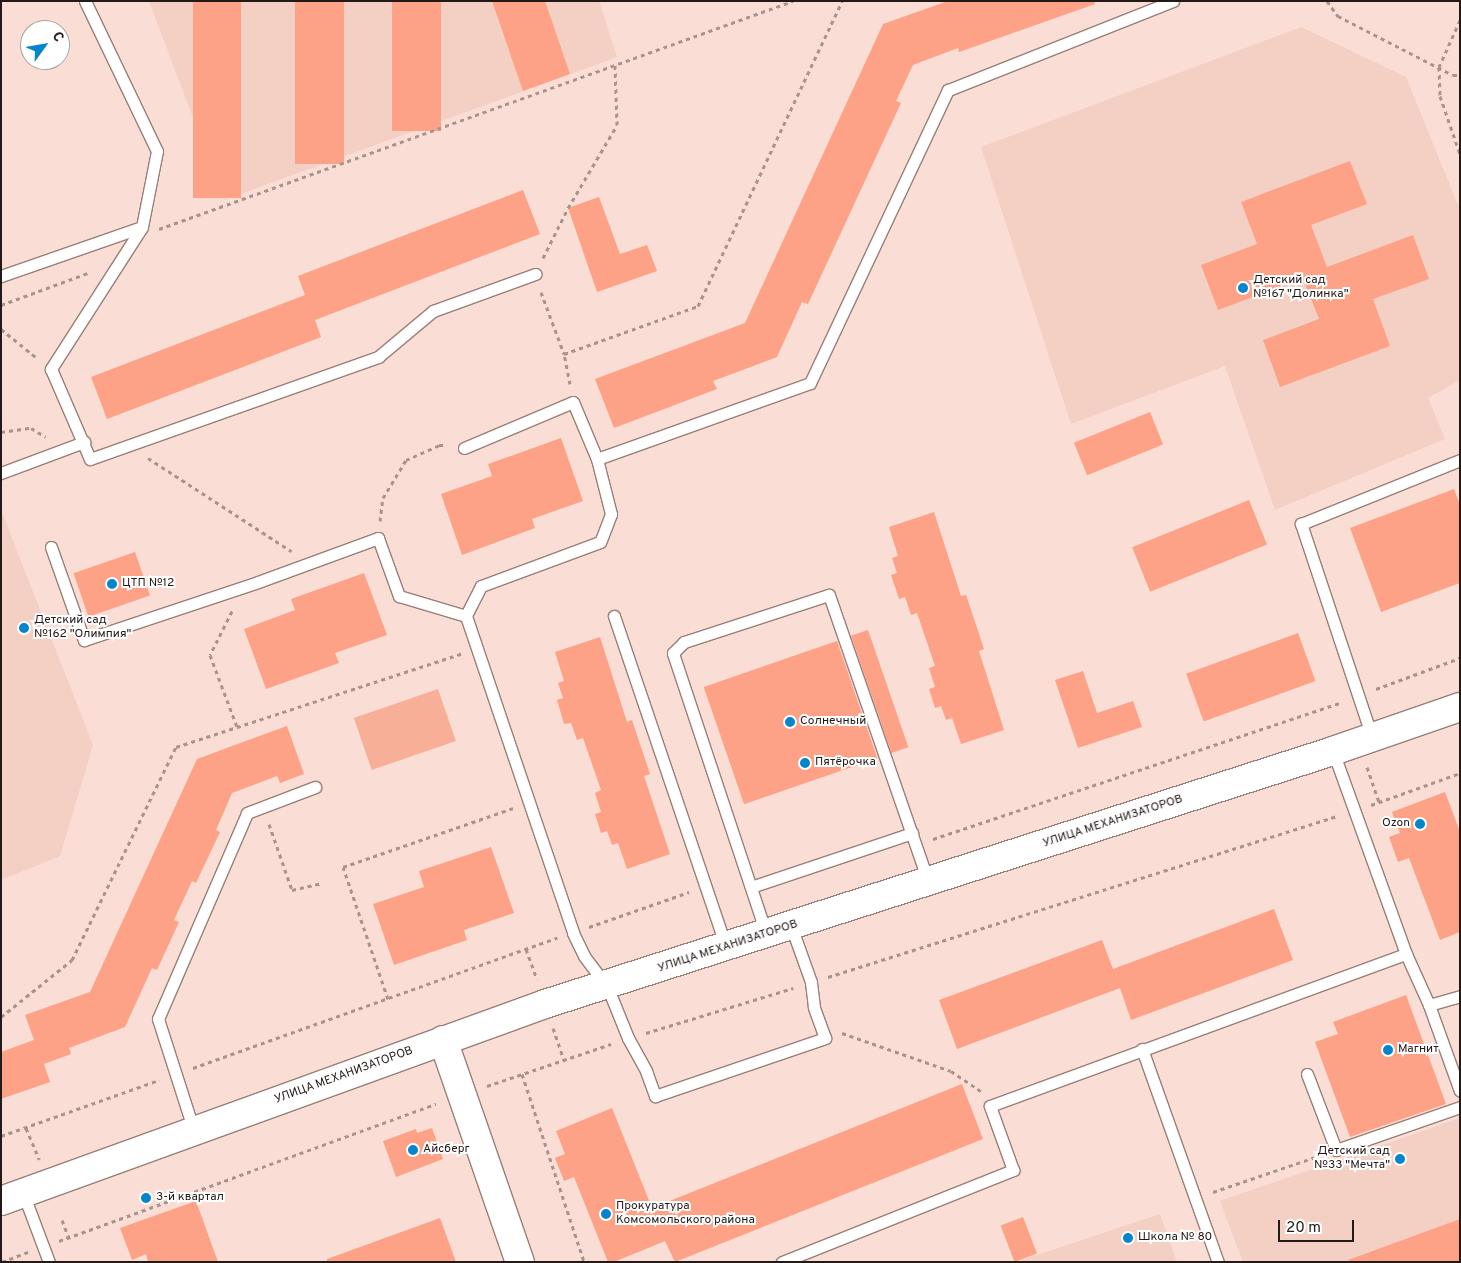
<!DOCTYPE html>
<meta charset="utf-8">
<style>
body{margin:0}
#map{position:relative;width:1461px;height:1263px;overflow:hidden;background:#faddd4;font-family:Overpass,sans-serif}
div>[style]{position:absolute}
.built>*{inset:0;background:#f4cfc4}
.green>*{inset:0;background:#f7af98;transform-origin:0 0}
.building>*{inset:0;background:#fda286;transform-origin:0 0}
.path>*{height:3px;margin-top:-1.5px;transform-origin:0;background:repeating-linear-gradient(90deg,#a9938d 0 4px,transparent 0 8px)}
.roads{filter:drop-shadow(1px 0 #987f77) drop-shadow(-1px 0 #987f77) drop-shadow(0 1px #987f77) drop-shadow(0 -1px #987f77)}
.lane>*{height:11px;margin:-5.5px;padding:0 5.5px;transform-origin:5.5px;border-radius:5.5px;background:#fff}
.secondary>*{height:28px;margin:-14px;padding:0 14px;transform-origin:14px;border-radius:14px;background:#fff}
.dots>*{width:14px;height:14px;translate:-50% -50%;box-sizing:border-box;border:2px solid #fff;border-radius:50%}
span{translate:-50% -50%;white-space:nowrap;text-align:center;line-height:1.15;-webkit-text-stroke:4px #fff;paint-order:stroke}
.poi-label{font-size:12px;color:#231916}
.left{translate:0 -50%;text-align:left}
.right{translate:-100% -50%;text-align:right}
.street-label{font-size:12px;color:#231916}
.frame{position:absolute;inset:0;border:2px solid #231916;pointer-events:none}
.north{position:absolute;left:20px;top:20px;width:50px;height:50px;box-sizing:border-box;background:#fff;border:1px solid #a7a3a2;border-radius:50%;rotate:58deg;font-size:14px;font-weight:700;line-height:20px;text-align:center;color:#231916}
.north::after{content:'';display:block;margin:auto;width:18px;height:22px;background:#0485cc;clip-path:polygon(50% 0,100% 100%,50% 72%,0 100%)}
.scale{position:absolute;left:1278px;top:1220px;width:76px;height:22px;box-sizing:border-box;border:2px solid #231916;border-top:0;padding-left:6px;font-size:15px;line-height:18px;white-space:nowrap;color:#231916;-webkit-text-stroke:4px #fff;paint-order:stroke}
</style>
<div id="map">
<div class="built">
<div style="clip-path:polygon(149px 1px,599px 1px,617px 57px,224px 200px)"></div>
<div style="clip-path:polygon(1301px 27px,1406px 77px,1460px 210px,1460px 380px,1428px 398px,1445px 439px,1275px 510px,1225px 366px,1071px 424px,981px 147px)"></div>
<div style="clip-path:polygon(1px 510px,93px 745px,60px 856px,1px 880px)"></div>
<div style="clip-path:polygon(1460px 1118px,1460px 1262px,1243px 1262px,1220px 1201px)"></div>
<div style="clip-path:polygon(1160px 1214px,1177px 1262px,1016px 1262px)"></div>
</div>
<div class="green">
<div style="left:438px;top:689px;width:55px;height:89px;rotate:71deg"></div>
</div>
<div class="building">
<div style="left:193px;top:1px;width:48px;height:197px"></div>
<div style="left:295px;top:1px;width:49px;height:163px"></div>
<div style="left:392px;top:1px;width:49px;height:130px"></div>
<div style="clip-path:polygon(492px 1px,545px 1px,570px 74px,523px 91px)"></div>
<div style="clip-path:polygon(948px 1px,1094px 1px,1095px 4px,959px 52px,958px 48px,913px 65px,896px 101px,901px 103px,808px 304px,802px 302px,777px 357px,713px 381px,717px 389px,614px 428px,595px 379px,745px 323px,883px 24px)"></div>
<div style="clip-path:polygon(1350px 161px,1367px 204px,1311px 225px,1327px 267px,1413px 235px,1429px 279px,1373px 299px,1390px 346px,1280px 387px,1263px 340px,1319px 319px,1303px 278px,1218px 310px,1201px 265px,1257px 244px,1241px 202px)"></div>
<div style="clip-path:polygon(523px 190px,540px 234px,315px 320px,321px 337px,107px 419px,91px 377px,305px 295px,298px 276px)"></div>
<div style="clip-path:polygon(599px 197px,620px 254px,647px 245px,657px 271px,597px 292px,568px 208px)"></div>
<div style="left:1150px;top:412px;width:35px;height:82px;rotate:68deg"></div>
<div style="clip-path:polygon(561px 438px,583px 501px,532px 519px,535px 528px,462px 555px,441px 494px,492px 476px,488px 464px)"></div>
<div style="clip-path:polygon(1454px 489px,1460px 505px,1460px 583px,1381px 612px,1350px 528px)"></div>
<div style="left:1249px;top:500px;width:48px;height:126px;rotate:68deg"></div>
<div style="clip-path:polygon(934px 512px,961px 596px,966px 595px,984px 649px,979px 651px,1004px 730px,961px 744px,952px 718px,946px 720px,941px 706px,935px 708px,929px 689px,935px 687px,929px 668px,935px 666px,917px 613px,911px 615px,905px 597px,899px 599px,891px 575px,897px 573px,892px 558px,898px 556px,889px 527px)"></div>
<div style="left:135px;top:552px;width:46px;height:65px;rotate:71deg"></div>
<div style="clip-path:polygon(364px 573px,387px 635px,335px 653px,339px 663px,266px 689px,244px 629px,295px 610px,291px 599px)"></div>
<div style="left:868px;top:630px;width:124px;height:18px;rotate:71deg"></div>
<div style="left:1298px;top:633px;width:51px;height:119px;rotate:70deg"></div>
<div style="clip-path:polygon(600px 637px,627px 722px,632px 720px,650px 774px,644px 776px,670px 854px,627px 869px,618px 843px,612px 845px,607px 831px,601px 833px,595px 814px,601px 812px,595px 793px,601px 790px,583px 738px,577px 740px,571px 723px,564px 724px,557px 700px,563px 698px,558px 683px,564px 681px,555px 652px)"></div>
<div style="left:837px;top:641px;width:124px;height:141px;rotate:71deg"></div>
<div style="clip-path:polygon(1083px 671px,1097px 713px,1133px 701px,1142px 727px,1078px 748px,1055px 680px)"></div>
<div style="clip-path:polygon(287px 726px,304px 774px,280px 783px,277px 776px,232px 793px,216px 830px,220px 832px,196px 883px,192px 881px,174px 920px,179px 922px,157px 970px,152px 968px,125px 1027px,69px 1048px,71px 1054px,44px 1064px,50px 1082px,1px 1099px,1px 1052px,34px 1040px,25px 1015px,90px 992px,197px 759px)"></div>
<div style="clip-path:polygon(1445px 792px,1460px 832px,1460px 932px,1440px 940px,1409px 858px,1398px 862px,1389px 837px,1400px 833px,1392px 812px)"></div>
<div style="clip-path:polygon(491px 847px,514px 913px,464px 930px,467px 940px,394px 965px,373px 904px,424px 887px,419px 871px)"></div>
<div style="clip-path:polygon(1274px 909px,1293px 960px,1131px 1020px,1120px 988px,957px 1049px,939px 1000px,1102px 940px,1113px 969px)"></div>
<div style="clip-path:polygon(1406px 995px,1446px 1104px,1350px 1137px,1315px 1042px,1338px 1034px,1333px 1022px)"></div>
<div style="clip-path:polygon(962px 1084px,983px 1139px,675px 1262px,665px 1241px,614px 1262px,608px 1262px,574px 1177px,564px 1181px,555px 1158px,565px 1154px,556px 1131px,612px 1108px,652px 1208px)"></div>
<div style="clip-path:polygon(432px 1128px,443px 1159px,396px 1177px,383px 1141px,416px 1129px,417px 1133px)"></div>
<div style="clip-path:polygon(196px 1201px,218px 1262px,148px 1262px,146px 1254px,132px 1260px,120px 1228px)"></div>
<div style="left:1023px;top:1217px;width:39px;height:24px;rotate:69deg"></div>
<div style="clip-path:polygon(440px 1218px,456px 1262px,327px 1262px,327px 1259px)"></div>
<div style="clip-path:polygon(1460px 1219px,1460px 1262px,1349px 1262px,1348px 1260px)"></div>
</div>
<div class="path">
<div style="left:1327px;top:1px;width:19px;rotate:54deg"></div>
<div style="left:1338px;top:16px;width:129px;rotate:27.2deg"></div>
<div style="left:1453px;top:75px;width:7px"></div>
<div style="left:1460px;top:20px;width:51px;rotate:114.1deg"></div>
<div style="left:1439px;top:67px;width:29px;rotate:88deg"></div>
<div style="left:1440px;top:96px;width:61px;rotate:71deg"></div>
<div style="left:159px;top:229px;width:674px;rotate:-19.78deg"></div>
<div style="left:543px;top:258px;width:56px;rotate:-63.4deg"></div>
<div style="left:568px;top:208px;width:96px;rotate:-59.4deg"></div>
<div style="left:617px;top:125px;width:60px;rotate:-91.9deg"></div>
<div style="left:541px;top:292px;width:66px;rotate:69.6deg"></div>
<div style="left:1px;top:305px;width:95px;rotate:-20.3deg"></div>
<div style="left:1px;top:329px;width:46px;rotate:38.9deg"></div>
<div style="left:570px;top:384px;width:31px;rotate:-101deg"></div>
<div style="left:564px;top:354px;width:142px;rotate:-19.7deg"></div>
<div style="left:698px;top:306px;width:337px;rotate:-64.7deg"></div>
<div style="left:1px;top:432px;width:30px;rotate:-8deg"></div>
<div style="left:31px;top:428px;width:17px;rotate:31deg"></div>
<div style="left:148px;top:458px;width:171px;rotate:33deg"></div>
<div style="left:380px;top:521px;width:23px;rotate:-83deg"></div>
<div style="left:383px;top:498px;width:44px;rotate:-58.8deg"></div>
<div style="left:406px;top:460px;width:36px;rotate:-24deg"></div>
<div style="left:439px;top:445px;width:8px"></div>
<div style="left:232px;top:611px;width:49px;rotate:116.6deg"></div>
<div style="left:210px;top:655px;width:77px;rotate:69.4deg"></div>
<div style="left:1376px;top:689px;width:90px;rotate:-20.3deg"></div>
<div style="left:1367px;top:767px;width:37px;rotate:71deg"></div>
<div style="left:1371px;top:805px;width:95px;rotate:-19.8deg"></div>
<div style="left:269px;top:824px;width:70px;rotate:70.8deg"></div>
<div style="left:292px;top:890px;width:31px;rotate:-13deg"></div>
<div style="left:933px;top:839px;width:431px;rotate:-18.5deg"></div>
<div style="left:589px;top:927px;width:106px;rotate:-19.3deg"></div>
<div style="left:526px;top:949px;width:32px;rotate:70deg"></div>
<div style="left:828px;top:977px;width:534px;rotate:-17.55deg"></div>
<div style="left:388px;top:999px;width:139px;rotate:-108.8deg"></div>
<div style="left:343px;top:867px;width:180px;rotate:-19.1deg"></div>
<div style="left:1px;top:1017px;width:91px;rotate:-38.8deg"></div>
<div style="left:72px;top:960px;width:237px;rotate:-64deg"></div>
<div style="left:176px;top:747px;width:300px;rotate:-18.1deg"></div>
<div style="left:553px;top:1028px;width:34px;rotate:71deg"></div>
<div style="left:646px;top:1033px;width:154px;rotate:-17deg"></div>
<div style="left:842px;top:1033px;width:115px;rotate:19.2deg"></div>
<div style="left:951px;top:1071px;width:36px;rotate:34deg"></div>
<div style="left:193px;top:1068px;width:387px;rotate:-19.7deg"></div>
<div style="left:522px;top:1074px;width:198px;rotate:71.7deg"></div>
<div style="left:487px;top:1086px;width:131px;rotate:-18.7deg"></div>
<div style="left:26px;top:1128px;width:34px;rotate:67deg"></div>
<div style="left:1px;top:1136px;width:168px;rotate:-19.5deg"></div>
<div style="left:1213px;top:1192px;width:111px;rotate:-18.9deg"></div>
<div style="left:62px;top:1220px;width:19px;rotate:69deg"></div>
<div style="left:59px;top:1241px;width:401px;rotate:-20deg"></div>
<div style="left:2px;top:1262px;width:28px;rotate:-21deg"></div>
</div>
<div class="roads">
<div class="lane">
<div style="left:85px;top:1px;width:166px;rotate:64.4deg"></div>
<div style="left:157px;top:151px;width:77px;rotate:101.2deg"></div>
<div style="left:142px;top:227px;width:169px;rotate:122.7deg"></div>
<div style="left:51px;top:369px;width:98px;rotate:66.6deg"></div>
<div style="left:90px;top:459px;width:306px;rotate:-19.5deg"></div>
<div style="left:378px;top:357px;width:72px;rotate:-39.9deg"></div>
<div style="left:433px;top:311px;width:109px;rotate:-19.9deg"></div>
<div style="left:1px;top:276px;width:149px;rotate:-19.2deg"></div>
<div style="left:464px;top:448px;width:118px;rotate:-22.9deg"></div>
<div style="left:573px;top:402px;width:62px;rotate:67.2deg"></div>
<div style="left:597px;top:459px;width:226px;rotate:-19.6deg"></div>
<div style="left:810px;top:383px;width:324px;rotate:-64.8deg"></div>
<div style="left:948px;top:90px;width:242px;rotate:-21.6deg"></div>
<div style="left:597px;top:459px;width:57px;rotate:75.7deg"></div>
<div style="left:611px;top:514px;width:30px;rotate:111deg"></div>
<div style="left:600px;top:542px;width:127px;rotate:159.7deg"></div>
<div style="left:481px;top:586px;width:34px;rotate:117deg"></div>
<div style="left:466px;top:616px;width:335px;rotate:71.3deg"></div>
<div style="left:573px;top:933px;width:25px;rotate:64deg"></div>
<div style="left:584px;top:956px;width:38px;rotate:53deg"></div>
<div style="left:607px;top:986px;width:56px;rotate:68deg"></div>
<div style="left:628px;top:1038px;width:38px;rotate:61deg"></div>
<div style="left:646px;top:1071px;width:27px;rotate:70deg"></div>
<div style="left:655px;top:1096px;width:180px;rotate:-18.8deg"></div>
<div style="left:825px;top:1038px;width:33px;rotate:-110deg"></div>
<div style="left:814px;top:1007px;width:25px;rotate:-97deg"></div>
<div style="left:811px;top:982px;width:59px;rotate:-109.7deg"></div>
<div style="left:1px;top:473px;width:89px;rotate:-20.5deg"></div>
<div style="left:51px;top:547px;width:99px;rotate:70.5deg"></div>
<div style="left:84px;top:640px;width:183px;rotate:-18.4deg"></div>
<div style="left:258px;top:582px;width:128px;rotate:-20.1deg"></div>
<div style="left:378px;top:538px;width:62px;rotate:70.1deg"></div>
<div style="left:399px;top:596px;width:70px;rotate:16.6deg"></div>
<div style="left:614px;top:616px;width:348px;rotate:71.3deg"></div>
<div style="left:1372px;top:737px;width:225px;rotate:-108.4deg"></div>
<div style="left:1301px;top:524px;width:171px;rotate:-21.9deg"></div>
<div style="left:751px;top:887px;width:170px;rotate:-18.5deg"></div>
<div style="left:766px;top:933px;width:295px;rotate:-108.4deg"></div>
<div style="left:673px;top:653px;width:16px;rotate:-45deg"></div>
<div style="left:684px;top:642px;width:152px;rotate:-18deg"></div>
<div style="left:829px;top:595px;width:303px;rotate:70.9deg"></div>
<div style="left:1406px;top:954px;width:56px;rotate:65.7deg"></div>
<div style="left:1429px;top:1005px;width:91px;rotate:70.2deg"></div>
<div style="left:1429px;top:1005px;width:32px;rotate:-16deg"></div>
<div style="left:1142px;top:1049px;width:226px;rotate:70.4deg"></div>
<div style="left:1307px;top:1074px;width:81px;rotate:69.1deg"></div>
<div style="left:1336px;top:1150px;width:131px;rotate:-19.1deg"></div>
<div style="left:194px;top:1131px;width:118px;rotate:-107.8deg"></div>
<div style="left:158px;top:1019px;width:224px;rotate:-66.6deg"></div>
<div style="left:247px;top:813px;width:73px;rotate:-20.9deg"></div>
<div style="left:23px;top:1193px;width:74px;rotate:69.4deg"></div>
<div style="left:782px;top:1262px;width:249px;rotate:-21.7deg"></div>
<div style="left:1013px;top:1170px;width:68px;rotate:-109.8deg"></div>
<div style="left:990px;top:1106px;width:443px;rotate:-20.1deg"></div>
<div style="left:1406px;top:954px;width:216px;rotate:-109.8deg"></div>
</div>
<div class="secondary">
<div style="left:443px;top:1040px;width:235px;rotate:70.9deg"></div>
<div style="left:1px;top:1201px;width:579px;rotate:-19.91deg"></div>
<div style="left:545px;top:1004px;width:828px;rotate:-17.8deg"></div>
<div style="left:1333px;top:751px;width:134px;rotate:-19.1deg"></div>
</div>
</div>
<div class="dots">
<div style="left:1243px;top:288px;background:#0485cc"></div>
<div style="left:112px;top:584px;background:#0485cc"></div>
<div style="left:24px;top:628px;background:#0485cc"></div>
<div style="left:790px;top:722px;background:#0485cc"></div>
<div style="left:805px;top:763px;background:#0485cc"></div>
<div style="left:1420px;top:824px;background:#0485cc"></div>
<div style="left:1388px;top:1050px;background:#0485cc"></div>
<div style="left:413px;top:1150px;background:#0485cc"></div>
<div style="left:1400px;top:1159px;background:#0485cc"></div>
<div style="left:146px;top:1198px;background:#0485cc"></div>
<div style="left:606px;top:1214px;background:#0485cc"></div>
<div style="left:1128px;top:1238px;background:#0485cc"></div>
</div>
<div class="poi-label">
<span class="left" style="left:1253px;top:288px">Детский сад<br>№167 "Долинка"</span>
<span class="left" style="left:122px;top:584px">ЦТП №12</span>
<span class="left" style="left:34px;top:628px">Детский сад<br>№162 "Олимпия"</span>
<span class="left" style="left:800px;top:722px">Солнечный</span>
<span class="left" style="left:815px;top:763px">Пятёрочка</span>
<span class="right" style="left:1410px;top:824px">Ozon</span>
<span class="left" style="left:1398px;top:1050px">Магнит</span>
<span class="left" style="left:423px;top:1150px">Айсберг</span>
<span class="right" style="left:1390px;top:1159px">Детский сад<br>№33 "Мечта"</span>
<span class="left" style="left:156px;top:1198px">3-й квартал</span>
<span class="left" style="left:616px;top:1214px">Прокуратура<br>Комсомольского района</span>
<span class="left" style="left:1138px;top:1238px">Школа № 80</span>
</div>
<div class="street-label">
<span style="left:1113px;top:822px;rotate:-18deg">УЛИЦА МЕХАНИЗАТОРОВ</span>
<span style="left:728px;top:947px;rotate:-18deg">УЛИЦА МЕХАНИЗАТОРОВ</span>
<span style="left:344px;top:1076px;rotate:-20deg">УЛИЦА МЕХАНИЗАТОРОВ</span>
</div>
<div class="frame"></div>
<div class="north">С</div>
<div class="scale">20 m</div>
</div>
